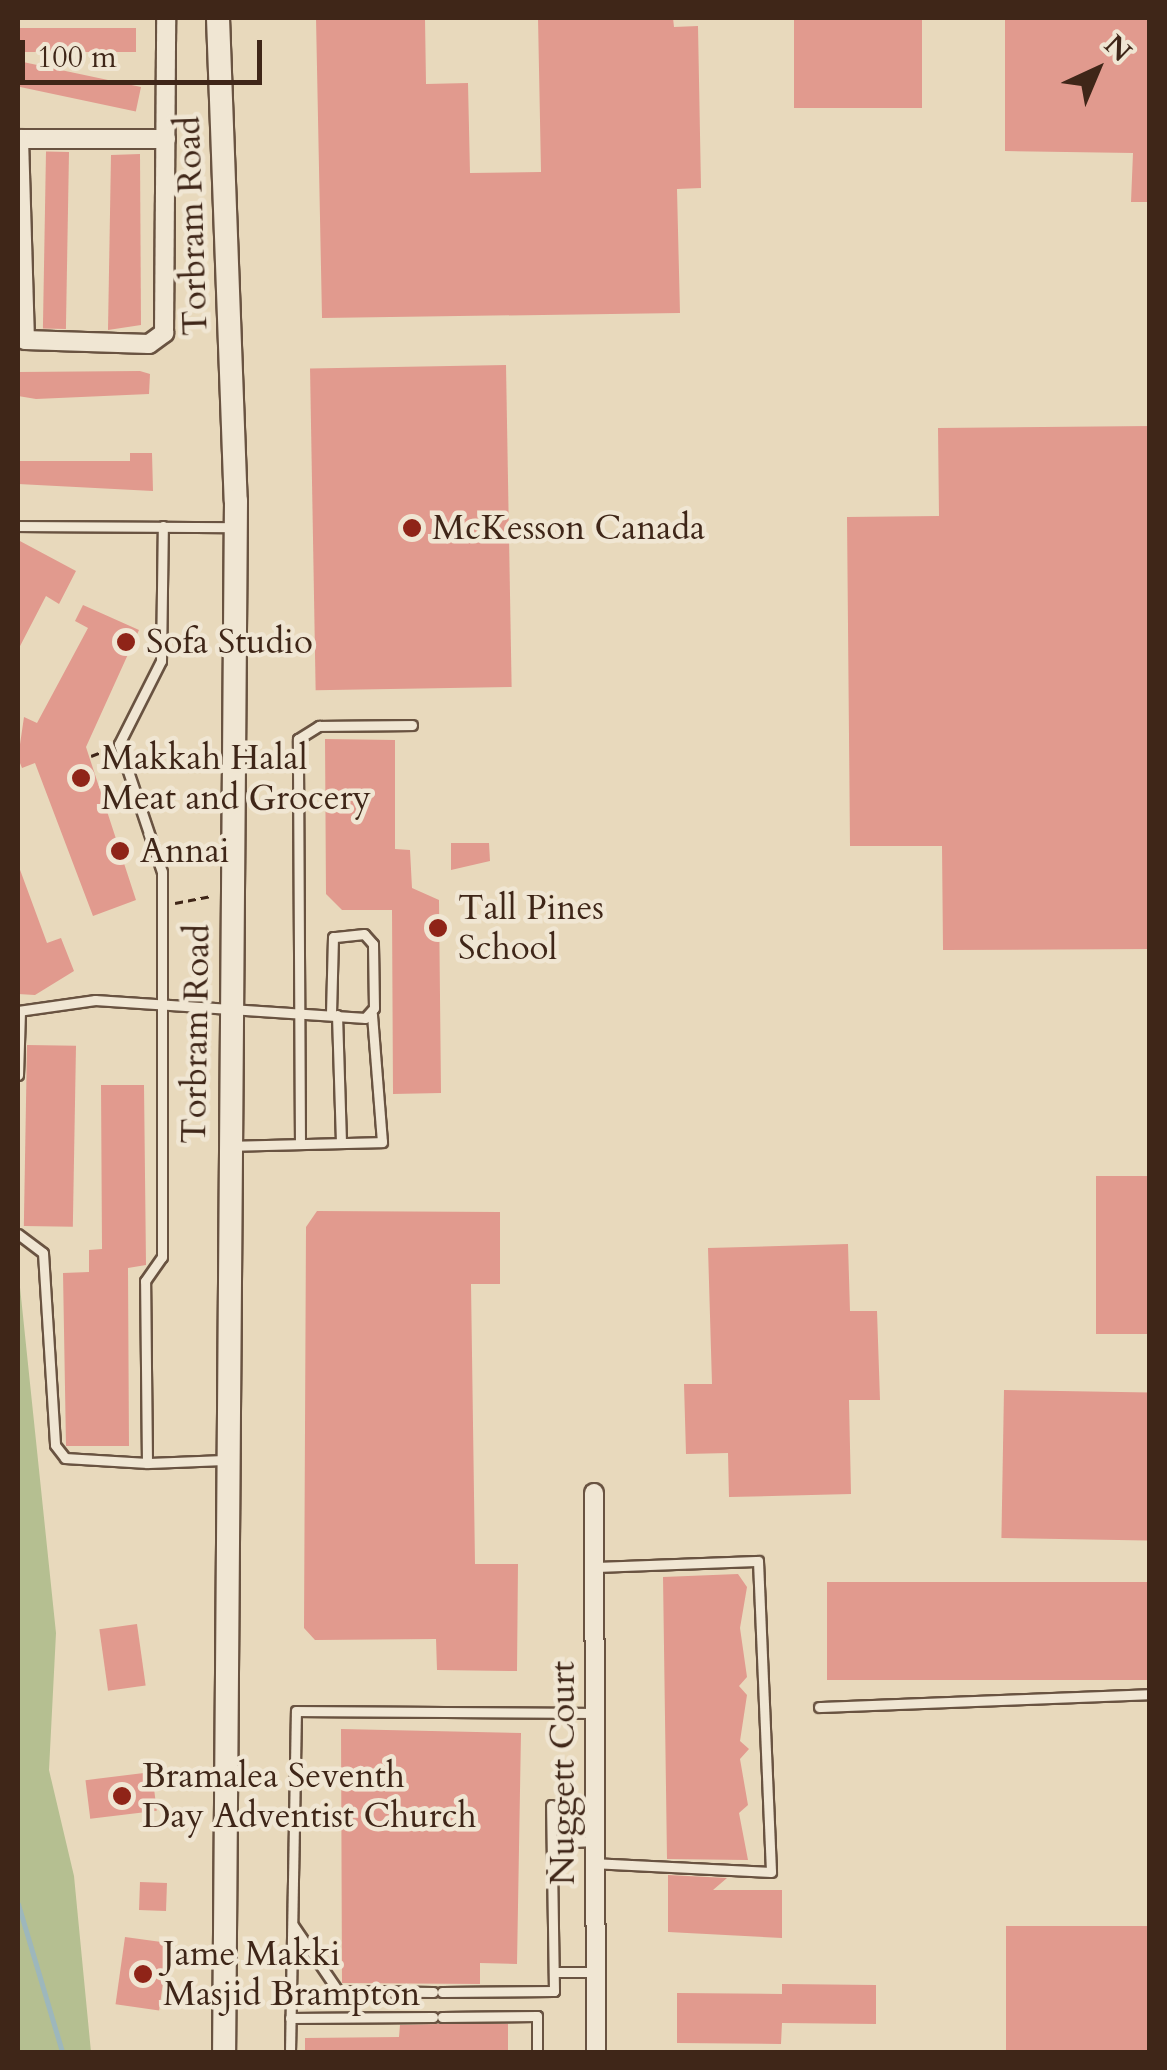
<!DOCTYPE html>
<style>
body{margin:0}
#map{position:relative;width:1167px;height:2070px;overflow:hidden;background:#e8d9bc;font-family:Cardo,serif}
div>[style]{position:absolute}
.green>*{inset:0;background:#b5bf91}
.stream>*{height:5px;margin:-2.5px;padding:0 2.5px;transform-origin:2.5px;border-radius:2.5px;background:#9db7bc}
.building>*{inset:0;background:#e19a8e;transform-origin:0 0}
.path>*{height:2.5px;margin-top:-1.25px;transform-origin:0;background:repeating-linear-gradient(90deg,#3f2618 0 8px,transparent 0 13px)}
.roads{filter:drop-shadow(2px 0 #695341) drop-shadow(-2px 0 #695341) drop-shadow(0 2px #695341) drop-shadow(0 -2px #695341)}
.lane>*{height:9px;margin:-4.5px;padding:0 4.5px;transform-origin:4.5px;border-radius:4.5px;background:#f0e6d3}
.street>*{height:18px;margin:-9px;padding:0 9px;transform-origin:9px;border-radius:9px;background:#f0e6d3}
.secondary>*{height:22px;margin:-11px;padding:0 11px;transform-origin:11px;border-radius:11px;background:#f0e6d3}
.dots>*{width:28px;height:28px;translate:-50% -50%;box-sizing:border-box;border:5px solid #f0e6d3;border-radius:50%}
span{translate:-50% -50%;white-space:nowrap;text-align:center;line-height:1.15;-webkit-text-stroke:9px #f0e6d3;paint-order:stroke}
.street-label{font-size:35px;color:#3f2618}
.poi-label{font-size:35px;color:#3f2618}
.left{translate:0 -50%;text-align:left}
.frame{position:absolute;inset:0;border:20px solid #3f2618;pointer-events:none}
.north{position:absolute;left:1047px;top:20px;width:100px;height:100px;-webkit-text-stroke:8px #f0e6d3;paint-order:stroke;rotate:44deg;font-size:28px;font-weight:700;line-height:40px;text-align:center;color:#3f2618}
.north::after{content:'';display:block;margin:auto;width:35px;height:45px;background:#3f2618;clip-path:polygon(50% 0,100% 100%,50% 72%,0 100%)}
.scale{position:absolute;left:20px;top:40px;width:242px;height:45px;box-sizing:border-box;border:5px solid #3f2618;border-top:0;padding-left:12px;font-size:30px;line-height:35px;white-space:nowrap;color:#3f2618;-webkit-text-stroke:8px #f0e6d3;paint-order:stroke}
</style>
<div id="map">
<div class="green">
<div style="clip-path:polygon(18px 1268px,56px 1633px,49px 1770px,74px 1876px,91px 2052px,18px 2052px)"></div>
</div>
<div class="stream">
<div style="left:18px;top:1904px;width:154px;rotate:73.4deg"></div>
</div>
<div class="building">
<div style="clip-path:polygon(316px 18px,425px 18px,426px 84px,468px 83px,470px 173px,541px 172px,538px 18px,673px 18px,674px 27px,698px 26px,701px 188px,677px 189px,680px 313px,322px 318px)"></div>
<div style="left:794px;top:18px;width:128px;height:90px"></div>
<div style="clip-path:polygon(1005px 18px,1150px 18px,1150px 202px,1131px 202px,1133px 153px,1005px 151px)"></div>
<div style="left:18px;top:28px;width:118px;height:24px"></div>
<div style="left:141px;top:87px;width:25px;height:123px;rotate:102deg"></div>
<div style="left:69px;top:152px;width:177px;height:23px;rotate:91deg"></div>
<div style="clip-path:polygon(140px 154px,141px 325px,108px 330px,111px 155px)"></div>
<div style="left:506px;top:365px;width:322px;height:196px;rotate:89deg"></div>
<div style="clip-path:polygon(18px 372px,140px 371px,150px 374px,149px 394px,36px 399px,18px 396px)"></div>
<div style="clip-path:polygon(1150px 426px,1150px 949px,943px 950px,942px 846px,850px 846px,847px 517px,939px 516px,938px 428px)"></div>
<div style="clip-path:polygon(130px 453px,152px 453px,153px 491px,18px 484px,18px 461px,130px 461px)"></div>
<div style="clip-path:polygon(18px 540px,76px 571px,59px 604px,46px 596px,18px 650px)"></div>
<div style="clip-path:polygon(83px 605px,139px 630px,86px 747px,136px 900px,93px 916px,35px 763px,22px 768px,18px 758px,24px 717px,37px 723px,88px 628px,75px 621px)"></div>
<div style="clip-path:polygon(325px 739px,395px 740px,395px 849px,410px 850px,412px 888px,439px 900px,441px 1093px,393px 1094px,392px 910px,342px 910px,326px 894px)"></div>
<div style="clip-path:polygon(451px 843px,489px 843px,490px 861px,451px 870px)"></div>
<div style="clip-path:polygon(19px 867px,47px 943px,61px 938px,74px 971px,35px 995px,18px 994px)"></div>
<div style="left:27px;top:1045px;width:49px;height:181px;rotate:1deg"></div>
<div style="clip-path:polygon(101px 1085px,144px 1085px,146px 1265px,128px 1268px,129px 1446px,66px 1446px,63px 1273px,89px 1272px,89px 1250px,102px 1249px)"></div>
<div style="left:1096px;top:1176px;width:54px;height:158px"></div>
<div style="clip-path:polygon(317px 1211px,500px 1212px,500px 1284px,471px 1284px,475px 1564px,518px 1564px,517px 1671px,437px 1670px,436px 1639px,315px 1640px,304px 1628px,306px 1227px)"></div>
<div style="clip-path:polygon(848px 1244px,850px 1311px,877px 1311px,880px 1400px,849px 1400px,851px 1494px,729px 1497px,728px 1453px,686px 1454px,684px 1384px,712px 1384px,708px 1248px)"></div>
<div style="left:1004px;top:1390px;width:146px;height:148px;rotate:1deg"></div>
<div style="clip-path:polygon(738px 1574px,747px 1587px,740px 1628px,747px 1677px,739px 1686px,747px 1695px,740px 1741px,749px 1749px,740px 1759px,748px 1805px,739px 1813px,748px 1860px,667px 1859px,663px 1577px)"></div>
<div style="left:1150px;top:1582px;width:98px;height:323px;rotate:90deg"></div>
<div style="left:137px;top:1624px;width:62px;height:38px;rotate:82deg"></div>
<div style="clip-path:polygon(341px 1729px,521px 1733px,517px 1964px,480px 1963px,480px 1984px,342px 1983px)"></div>
<div style="left:152px;top:1772px;width:39px;height:67px;rotate:83deg"></div>
<div style="clip-path:polygon(668px 1875px,727px 1878px,713px 1890px,782px 1890px,782px 1938px,668px 1932px)"></div>
<div style="left:140px;top:1882px;width:27px;height:28px;rotate:2deg"></div>
<div style="left:1149px;top:1926px;width:126px;height:143px;rotate:90deg"></div>
<div style="left:125px;top:1937px;width:44px;height:68px;rotate:8deg"></div>
<div style="clip-path:polygon(782px 1984px,876px 1985px,876px 2024px,782px 2023px,781px 2044px,677px 2043px,677px 1993px,782px 1994px)"></div>
<div style="clip-path:polygon(437px 2024px,508px 2024px,508px 2052px,305px 2052px,305px 2038px,399px 2037px,400px 2025px)"></div>
</div>
<div class="path">
<div style="left:91px;top:756px;width:19px;rotate:-21deg"></div>
<div style="left:175px;top:903px;width:37px;rotate:-11deg"></div>
</div>
<div class="roads">
<div class="lane">
<div style="left:18px;top:526px;width:217px;rotate:0.3deg"></div>
<div style="left:18px;top:1011px;width:78px;rotate:-8.1deg"></div>
<div style="left:95px;top:1000px;width:271px;rotate:3.8deg"></div>
<div style="left:365px;top:1018px;width:13px;rotate:-48deg"></div>
<div style="left:374px;top:1008px;width:64px;rotate:-90.9deg"></div>
<div style="left:373px;top:944px;width:13px;rotate:-132deg"></div>
<div style="left:364px;top:934px;width:31px;rotate:174deg"></div>
<div style="left:333px;top:937px;width:77px;rotate:91.5deg"></div>
<div style="left:337px;top:1015px;width:128px;rotate:88.2deg"></div>
<div style="left:18px;top:1075px;width:64px;rotate:-88.2deg"></div>
<div style="left:300px;top:1144px;width:405px;rotate:-90.3deg"></div>
<div style="left:298px;top:739px;width:25px;rotate:-32deg"></div>
<div style="left:319px;top:726px;width:93px;rotate:-0.6deg"></div>
<div style="left:230px;top:1146px;width:152px;rotate:-1.5deg"></div>
<div style="left:382px;top:1142px;width:128px;rotate:-94.5deg"></div>
<div style="left:18px;top:1234px;width:31px;rotate:37deg"></div>
<div style="left:43px;top:1253px;width:192px;rotate:86.4deg"></div>
<div style="left:55px;top:1445px;width:16px;rotate:52deg"></div>
<div style="left:65px;top:1458px;width:82px;rotate:3.5deg"></div>
<div style="left:147px;top:1463px;width:182px;rotate:-90.6deg"></div>
<div style="left:145px;top:1281px;width:29px;rotate:-55deg"></div>
<div style="left:162px;top:1257px;width:385px;rotate:-90deg"></div>
<div style="left:162px;top:872px;width:135px;rotate:-108.6deg"></div>
<div style="left:119px;top:744px;width:93px;rotate:-63.2deg"></div>
<div style="left:161px;top:661px;width:135px;rotate:-89.2deg"></div>
<div style="left:147px;top:1463px;width:79px;rotate:-2.2deg"></div>
<div style="left:594px;top:1567px;width:164px;rotate:-2.1deg"></div>
<div style="left:758px;top:1561px;width:311px;rotate:87.6deg"></div>
<div style="left:771px;top:1872px;width:175px;rotate:-177.1deg"></div>
<div style="left:819px;top:1707px;width:331px;rotate:-2.2deg"></div>
<div style="left:552px;top:1843px;width:42px;rotate:-2.7deg"></div>
<div style="left:293px;top:1925px;width:80px;rotate:55.7deg"></div>
<div style="left:338px;top:1991px;width:95px;rotate:0.6deg"></div>
<div style="left:554px;top:1972px;width:42px"></div>
<div style="left:442px;top:1992px;width:112px;rotate:-0.5deg"></div>
<div style="left:554px;top:1991px;width:186px;rotate:-90.9deg"></div>
<div style="left:442px;top:2017px;width:95px;rotate:-0.6deg"></div>
<div style="left:537px;top:2016px;width:36px;rotate:90deg"></div>
<div style="left:290px;top:2018px;width:143px;rotate:-0.4deg"></div>
<div style="left:290px;top:2052px;width:341px;rotate:-89deg"></div>
<div style="left:296px;top:1711px;width:298px;rotate:0.4deg"></div>
</div>
<div class="street">
<div style="left:18px;top:139px;width:148px"></div>
<div style="left:19px;top:139px;width:201px;rotate:88.3deg"></div>
<div style="left:25px;top:340px;width:124px;rotate:1.8deg"></div>
<div style="left:149px;top:344px;width:19px;rotate:-36deg"></div>
<div style="left:164px;top:333px;width:315px;rotate:-89.6deg"></div>
<div style="left:594px;top:1493px;width:559px;rotate:89.8deg"></div>
</div>
<div class="secondary">
<div style="left:218px;top:18px;width:483px;rotate:87.9deg"></div>
<div style="left:236px;top:501px;width:1551px;rotate:90.44deg"></div>
</div>
</div>
<div class="dots">
<div style="left:412px;top:528px;background:#8f2418"></div>
<div style="left:126px;top:642px;background:#8f2418"></div>
<div style="left:81px;top:778px;background:#8f2418"></div>
<div style="left:120px;top:851px;background:#8f2418"></div>
<div style="left:438px;top:928px;background:#8f2418"></div>
<div style="left:122px;top:1796px;background:#8f2418"></div>
<div style="left:143px;top:1974px;background:#8f2418"></div>
</div>
<div class="street-label">
<span style="left:192px;top:226px;rotate:-92deg">Torbram Road</span>
<span style="left:196px;top:1034px;rotate:-89deg">Torbram Road</span>
<span style="left:563px;top:1773px;rotate:-90deg">Nuggett Court</span>
</div>
<div class="poi-label">
<span class="left" style="left:432px;top:528px">McKesson Canada</span>
<span class="left" style="left:146px;top:642px">Sofa Studio</span>
<span class="left" style="left:101px;top:778px">Makkah Halal<br>Meat and Grocery</span>
<span class="left" style="left:140px;top:851px">Annai</span>
<span class="left" style="left:458px;top:928px">Tall Pines<br>School</span>
<span class="left" style="left:142px;top:1796px">Bramalea Seventh<br>Day Adventist Church</span>
<span class="left" style="left:163px;top:1974px">Jame Makki<br>Masjid Brampton</span>
</div>
<div class="frame"></div>
<div class="north">N</div>
<div class="scale">100 m</div>
</div>
